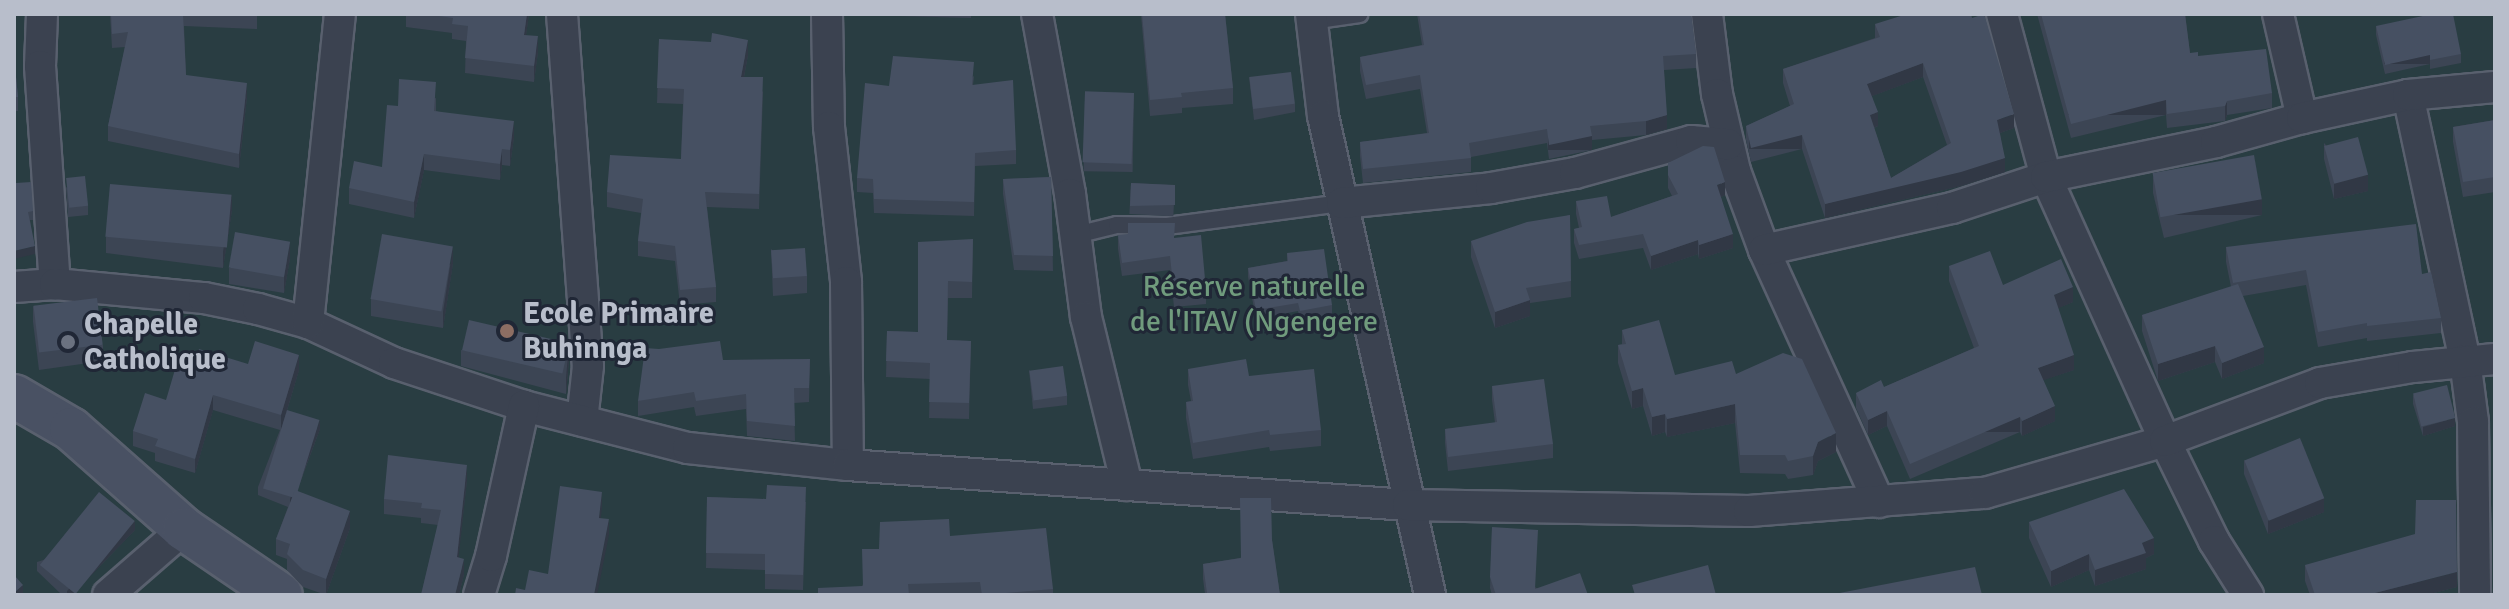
<!DOCTYPE html>
<meta charset="utf-8">
<style>
body{margin:0}
#map{position:relative;width:2509px;height:609px;overflow:hidden;background:#273041;font-family:Signika,sans-serif}
div>[style]{position:absolute}
.green>*{inset:0;background:#293d42;transform-origin:0 0}
.roads{filter:drop-shadow(2px 0 #59606e) drop-shadow(-2px 0 #59606e) drop-shadow(0 2px #59606e) drop-shadow(0 -2px #59606e)}
.lane>*{height:16px;margin:-8px;padding:0 8px;transform-origin:8px;border-radius:8px;background:#3b4250}
.street>*{height:30px;margin:-15px;padding:0 15px;transform-origin:15px;border-radius:15px;background:#3b4250}
.secondary>*{height:42px;margin:-21px;padding:0 21px;transform-origin:21px;border-radius:21px;background:#495163}
.wall>*{inset:0;background:#3c4554;transform-origin:0 0}
.shaded-wall>*{inset:0;background:#313845;transform-origin:0 0}
.building>*{inset:0;background:#465062;transform-origin:0 0}
.dots>*{width:22px;height:22px;translate:-50% -50%;box-sizing:border-box;border:4px solid #202736;border-radius:50%}
span{translate:-50% -50%;white-space:nowrap;text-align:center;line-height:1.15;-webkit-text-stroke:6px #202736;paint-order:stroke}
.park-label{font-size:30px;color:#709b7d}
.poi-label{font-size:30px;color:#b8becb;font-weight:700}
.left{translate:0 -50%;text-align:left}
.frame{position:absolute;inset:0;border:16px solid #b8becb;pointer-events:none}
</style>
<div id="map">
<div class="green">
<div style="left:14px;top:14px;width:2481px;height:581px"></div>
</div>
<div class="roads">
<div class="lane">
<div style="left:1311px;top:21px;width:49px;rotate:-8.1deg"></div>
<div style="left:1076px;top:235px;width:42px;rotate:-13.7deg"></div>
<div style="left:1117px;top:225px;width:50px;rotate:1.1deg"></div>
<div style="left:1167px;top:226px;width:177px;rotate:-7.5deg"></div>
</div>
<div class="street">
<div style="left:42px;top:14px;width:52px;rotate:92.2deg"></div>
<div style="left:40px;top:66px;width:219px;rotate:86.1deg"></div>
<div style="left:562px;top:14px;width:353px;rotate:85.8deg"></div>
<div style="left:588px;top:366px;width:55px;rotate:96.2deg"></div>
<div style="left:827px;top:14px;width:113px;rotate:89deg"></div>
<div style="left:829px;top:127px;width:156px;rotate:83.7deg"></div>
<div style="left:846px;top:282px;width:183px;rotate:89.4deg"></div>
<div style="left:1037px;top:14px;width:183px;rotate:79.6deg"></div>
<div style="left:1070px;top:194px;width:124px;rotate:82.6deg"></div>
<div style="left:1086px;top:317px;width:173px;rotate:76.3deg"></div>
<div style="left:1311px;top:14px;width:103px;rotate:83.3deg"></div>
<div style="left:1323px;top:116px;width:491px;rotate:77.4deg"></div>
<div style="left:1707px;top:14px;width:81px;rotate:82.9deg"></div>
<div style="left:1717px;top:94px;width:79px;rotate:76.8deg"></div>
<div style="left:1735px;top:171px;width:84px;rotate:69.8deg"></div>
<div style="left:1764px;top:250px;width:277px;rotate:65.5deg"></div>
<div style="left:2002px;top:14px;width:169px;rotate:74.9deg"></div>
<div style="left:2046px;top:177px;width:290px;rotate:65.7deg"></div>
<div style="left:2165px;top:441px;width:111px;rotate:63.9deg"></div>
<div style="left:2214px;top:541px;width:64px;rotate:57.8deg"></div>
<div style="left:2278px;top:14px;width:107px;rotate:77deg"></div>
<div style="left:2408px;top:95px;width:271px;rotate:77.9deg"></div>
<div style="left:2465px;top:360px;width:63px;rotate:82.6deg"></div>
<div style="left:2473px;top:422px;width:173px;rotate:89.3deg"></div>
<div style="left:1342px;top:203px;width:150px;rotate:-5.7deg"></div>
<div style="left:1491px;top:188px;width:85px;rotate:-10.1deg"></div>
<div style="left:1575px;top:173px;width:120px;rotate:-15.4deg"></div>
<div style="left:1691px;top:141px;width:37px;rotate:5deg"></div>
<div style="left:1764px;top:250px;width:193px;rotate:-12.6deg"></div>
<div style="left:1952px;top:208px;width:99px;rotate:-18.3deg"></div>
<div style="left:2046px;top:177px;width:174px;rotate:-11.6deg"></div>
<div style="left:2216px;top:142px;width:89px;rotate:-15.6deg"></div>
<div style="left:2302px;top:118px;width:108px;rotate:-12.2deg"></div>
<div style="left:2408px;top:95px;width:87px;rotate:-5.3deg"></div>
<div style="left:14px;top:287px;width:41px;rotate:-4.2deg"></div>
<div style="left:55px;top:284px;width:150px;rotate:5.4deg"></div>
<div style="left:204px;top:298px;width:55px;rotate:11.5deg"></div>
<div style="left:258px;top:309px;width:52px;rotate:15.6deg"></div>
<div style="left:308px;top:323px;width:95px;rotate:24.9deg"></div>
<div style="left:394px;top:363px;width:137px;rotate:18.3deg"></div>
<div style="left:524px;top:406px;width:169px;rotate:14.4deg"></div>
<div style="left:688px;top:448px;width:161px;rotate:6.1deg"></div>
<div style="left:848px;top:465px;width:561px;rotate:4.09deg"></div>
<div style="left:1408px;top:505px;width:341px;rotate:1deg"></div>
<div style="left:1749px;top:511px;width:237px;rotate:-4.4deg"></div>
<div style="left:1985px;top:493px;width:187px;rotate:-16.1deg"></div>
<div style="left:2165px;top:441px;width:165px;rotate:-20.5deg"></div>
<div style="left:2320px;top:383px;width:94px;rotate:-9.8deg"></div>
<div style="left:2413px;top:367px;width:82px;rotate:-5.6deg"></div>
<div style="left:308px;top:323px;width:311px;rotate:-84.1deg"></div>
<div style="left:108px;top:595px;width:101px;rotate:-41deg"></div>
<div style="left:479px;top:595px;width:41px;rotate:-72.9deg"></div>
<div style="left:491px;top:556px;width:154px;rotate:-77.6deg"></div>
</div>
<div class="secondary">
<div style="left:14px;top:396px;width:66px;rotate:30.1deg"></div>
<div style="left:71px;top:429px;width:151px;rotate:41.5deg"></div>
<div style="left:184px;top:529px;width:117px;rotate:34.2deg"></div>
</div>
</div>
<div class="wall">
<div style="clip-path:polygon(110px 14px,257px 14px,257px 29px,184px 26px,186px 75px,247px 97px,239px 168px,108px 141px,108px 126px,125px 47px,112px 48px)"></div>
<div style="clip-path:polygon(406px 14px,529px 14px,526px 35px,538px 52px,534px 82px,465px 73px,466px 41px,452px 39px,452px 33px,406px 27px)"></div>
<div style="clip-path:polygon(862px 14px,971px 14px,971px 18px,862px 15px)"></div>
<div style="clip-path:polygon(1134px 14px,1225px 14px,1233px 88px,1233px 104px,1182px 108px,1182px 113px,1150px 116px,1141px 15px,1135px 16px)"></div>
<div style="clip-path:polygon(1417px 14px,1691px 14px,1696px 54px,1696px 68px,1664px 70px,1667px 129px,1646px 135px,1592px 140px,1592px 150px,1549px 159px,1547px 143px,1471px 157px,1471px 172px,1363px 183px,1360px 156px,1360px 142px,1427px 133px,1420px 89px,1366px 99px,1360px 71px,1360px 57px,1422px 45px)"></div>
<div style="clip-path:polygon(2037px 14px,2185px 14px,2190px 53px,2272px 93px,2272px 108px,2227px 115px,2225px 121px,2167px 128px,2166px 115px,2071px 138px)"></div>
<div style="clip-path:polygon(evenodd,1875px 24px,2014px 128px,2000px 133px,2005px 172px,1961px 186px,1825px 218px,1802px 149px,1751px 162px,1746px 140px,1746px 126px,1790px 106px,1783px 83px,1783px 69px,1875px 38px,1875px 24px,1923px 77px,1947px 145px,1891px 178px,1874px 128px,1878px 126px,1872px 96px,1923px 77px)"></div>
<div style="clip-path:polygon(2376px 26px,2461px 54px,2461px 63px,2430px 69px,2430px 64px,2385px 74px,2376px 35px)"></div>
<div style="clip-path:polygon(659px 39px,748px 55px,744px 77px,763px 92px,759px 209px,707px 207px,716px 287px,716px 302px,680px 305px,675px 261px,638px 256px,638px 241px,641px 213px,607px 207px,607px 192px,681px 159px,683px 104px,657px 103px)"></div>
<div style="clip-path:polygon(14px 57px,18px 97px,18px 111px,14px 111px)"></div>
<div style="clip-path:polygon(974px 76px,973px 85px,1016px 150px,1016px 164px,975px 166px,974px 216px,874px 213px,873px 193px,857px 192px,857px 178px)"></div>
<div style="clip-path:polygon(1249px 77px,1295px 104px,1295px 112px,1254px 120px)"></div>
<div style="left:1134px;top:93px;width:79px;height:49px;rotate:91deg"></div>
<div style="clip-path:polygon(436px 98px,436px 111px,514px 137px,510px 166px,502px 165px,500px 180px,424px 170px,414px 218px,349px 204px,349px 188px,382px 167px,398px 106px)"></div>
<div style="clip-path:polygon(2495px 120px,2495px 192px,2463px 197px,2453px 142px,2453px 127px)"></div>
<div style="clip-path:polygon(2324px 143px,2368px 191px,2334px 199px,2324px 159px)"></div>
<div style="clip-path:polygon(1668px 163px,1725px 195px,1721px 197px,1733px 248px,1699px 259px,1698px 254px,1651px 270px,1643px 248px,1579px 259px,1574px 243px,1574px 229px,1579px 228px,1576px 214px,1576px 201px,1611px 217px,1672px 196px,1668px 188px)"></div>
<div style="clip-path:polygon(1051px 177px,1053px 271px,1014px 270px,1003px 194px,1003px 179px)"></div>
<div style="clip-path:polygon(2153px 177px,2262px 215px,2164px 238px,2153px 193px)"></div>
<div style="left:1131px;top:183px;width:44px;height:31px;rotate:3deg"></div>
<div style="clip-path:polygon(66px 187px,88px 206px,88px 215px,68px 217px)"></div>
<div style="clip-path:polygon(14px 205px,33px 211px,33px 220px,30px 220px,35px 254px)"></div>
<div style="clip-path:polygon(232px 210px,223px 268px,106px 253px,106px 237px)"></div>
<div style="clip-path:polygon(1570px 215px,1571px 297px,1530px 303px,1530px 316px,1495px 328px,1471px 257px,1471px 241px)"></div>
<div style="clip-path:polygon(1118px 235px,1175px 238px,1206px 290px,1206px 304px,1174px 307px,1170px 270px,1122px 276px,1118px 249px)"></div>
<div style="clip-path:polygon(973px 239px,972px 298px,948px 298px,947px 340px,971px 341px,969px 419px,929px 418px,930px 379px,886px 377px,887px 331px,918px 332px)"></div>
<div style="clip-path:polygon(2226px 247px,2422px 274px,2441px 318px,2441px 333px,2367px 341px,2367px 338px,2318px 347px,2306px 285px,2243px 296px,2264px 363px,2222px 379px,2215px 362px,2158px 381px,2142px 331px,2142px 315px,2231px 287px,2226px 262px)"></div>
<div style="clip-path:polygon(771px 249px,807px 276px,807px 293px,773px 296px)"></div>
<div style="clip-path:polygon(1287px 253px,1332px 305px,1332px 314px,1300px 320px,1298px 311px,1256px 319px,1248px 277px,1248px 268px,1287px 261px)"></div>
<div style="clip-path:polygon(290px 258px,284px 293px,229px 284px,229px 268px)"></div>
<div style="clip-path:polygon(453px 263px,443px 328px,371px 316px,371px 299px)"></div>
<div style="clip-path:polygon(1949px 266px,2003px 285px,2073px 302px,2058px 308px,2074px 370px,2043px 380px,2055px 421px,2022px 436px,2020px 432px,1910px 479px,1887px 426px,1868px 435px,1856px 408px,1856px 393px,1884px 387px,1974px 348px,1949px 281px)"></div>
<div style="clip-path:polygon(33px 306px,103px 345px,103px 361px,39px 370px,33px 322px)"></div>
<div style="clip-path:polygon(1622px 330px,1675px 375px,1736px 374px,1836px 452px,1818px 461px,1813px 475px,1788px 479px,1785px 474px,1740px 473px,1735px 423px,1667px 437px,1665px 432px,1652px 436px,1643px 406px,1632px 409px,1618px 363px,1618px 345px,1622px 344px)"></div>
<div style="clip-path:polygon(461px 350px,569px 360px,566px 394px,461px 366px)"></div>
<div style="clip-path:polygon(810px 359px,809px 402px,794px 403px,795px 441px,747px 436px,746px 409px,696px 416px,694px 407px,638px 416px,638px 401px,723px 360px)"></div>
<div style="clip-path:polygon(196px 361px,248px 364px,299px 370px,286px 414px,320px 429px,297px 491px,350px 528px,326px 595px,303px 587px,287px 570px,287px 559px,276px 555px,276px 539px,288px 507px,258px 495px,258px 487px,280px 430px,213px 410px,195px 473px,155px 461px,155px 453px,133px 446px,133px 431px,166px 400px)"></div>
<div style="clip-path:polygon(1188px 369px,1249px 376px,1321px 430px,1321px 446px,1270px 451px,1269px 447px,1193px 459px,1186px 418px,1186px 402px,1191px 401px,1188px 385px)"></div>
<div style="clip-path:polygon(1029px 370px,1067px 396px,1067px 405px,1033px 409px)"></div>
<div style="clip-path:polygon(1492px 386px,1553px 444px,1553px 458px,1448px 471px,1445px 443px,1445px 429px,1495px 423px,1492px 400px)"></div>
<div style="clip-path:polygon(2413px 395px,2455px 426px,2423px 436px,2413px 404px)"></div>
<div style="clip-path:polygon(2244px 460px,2324px 512px,2268px 534px,2244px 474px)"></div>
<div style="clip-path:polygon(467px 480px,458px 558px,464px 574px,459px 595px,421px 595px,438px 525px,421px 523px,421px 518px,384px 514px,384px 499px)"></div>
<div style="clip-path:polygon(707px 497px,766px 499px,806px 502px,803px 590px,765px 589px,765px 570px,706px 568px)"></div>
<div style="clip-path:polygon(2029px 522px,2154px 554px,2146px 558px,2146px 569px,2095px 586px,2089px 570px,2051px 587px,2029px 538px)"></div>
<div style="clip-path:polygon(1492px 527px,1536px 588px,1588px 595px,1492px 595px,1490px 588px)"></div>
<div style="clip-path:polygon(135px 530px,72px 595px,62px 595px,37px 571px,37px 562px)"></div>
<div style="clip-path:polygon(950px 536px,1053px 589px,1053px 595px,818px 595px,862px 586px,879px 549px)"></div>
<div style="clip-path:polygon(1272px 540px,1280px 595px,1205px 594px,1203px 579px,1203px 564px,1240px 558px)"></div>
<div style="clip-path:polygon(2305px 565px,2457px 587px,2426px 595px,2310px 595px,2305px 581px)"></div>
</div>
<div class="shaded-wall">
<div style="clip-path:polygon(527px 14px,529px 14px,524px 50px,524px 35px)"></div>
<div style="clip-path:polygon(538px 36px,538px 52px,534px 82px,534px 66px)"></div>
<div style="clip-path:polygon(748px 40px,748px 55px,741px 92px,741px 77px)"></div>
<div style="left:2430px;top:55px;width:9px;height:46px;rotate:90deg"></div>
<div style="clip-path:polygon(1923px 63px,1923px 77px,1867px 98px,1867px 84px)"></div>
<div style="clip-path:polygon(247px 83px,247px 97px,239px 168px,239px 154px)"></div>
<div style="left:2166px;top:100px;width:15px;height:98px;rotate:90deg"></div>
<div style="clip-path:polygon(2227px 101px,2227px 115px,2225px 121px,2225px 106px)"></div>
<div style="clip-path:polygon(1878px 112px,1878px 126px,1870px 129px,1870px 115px)"></div>
<div style="clip-path:polygon(2014px 114px,2014px 128px,1997px 134px,1997px 120px)"></div>
<div style="clip-path:polygon(1667px 115px,1667px 129px,1646px 135px,1646px 121px)"></div>
<div style="clip-path:polygon(514px 121px,514px 137px,510px 166px,510px 150px)"></div>
<div style="left:1802px;top:135px;width:14px;height:53px;rotate:90deg"></div>
<div style="left:1592px;top:136px;width:14px;height:44px;rotate:90deg"></div>
<div style="clip-path:polygon(502px 149px,502px 165px,500px 180px,500px 164px)"></div>
<div style="clip-path:polygon(424px 154px,424px 170px,414px 218px,414px 202px)"></div>
<div style="clip-path:polygon(2005px 158px,2005px 172px,1961px 186px,1825px 218px,1825px 204px)"></div>
<div style="clip-path:polygon(2368px 175px,2368px 191px,2334px 199px,2334px 182px)"></div>
<div style="clip-path:polygon(1725px 182px,1725px 195px,1717px 199px,1717px 185px)"></div>
<div style="clip-path:polygon(232px 194px,232px 210px,223px 268px,223px 252px)"></div>
<div style="left:2262px;top:199px;width:16px;height:101px;rotate:90deg"></div>
<div style="clip-path:polygon(1733px 234px,1733px 248px,1699px 259px,1699px 245px)"></div>
<div style="clip-path:polygon(1698px 240px,1698px 254px,1651px 270px,1651px 256px)"></div>
<div style="clip-path:polygon(290px 242px,290px 258px,284px 293px,284px 277px)"></div>
<div style="clip-path:polygon(35px 246px,35px 254px,14px 259px,14px 251px)"></div>
<div style="clip-path:polygon(453px 247px,453px 263px,443px 328px,443px 312px)"></div>
<div style="clip-path:polygon(2073px 287px,2073px 302px,2054px 310px,2054px 295px)"></div>
<div style="clip-path:polygon(1530px 300px,1530px 316px,1495px 328px,1495px 312px)"></div>
<div style="clip-path:polygon(569px 344px,569px 360px,566px 394px,566px 378px)"></div>
<div style="clip-path:polygon(2215px 346px,2215px 362px,2158px 381px,2158px 364px)"></div>
<div style="clip-path:polygon(2264px 347px,2264px 363px,2222px 379px,2222px 363px)"></div>
<div style="clip-path:polygon(299px 355px,299px 370px,281px 430px,281px 415px)"></div>
<div style="clip-path:polygon(2074px 355px,2074px 370px,2038px 382px,2038px 368px)"></div>
<div style="clip-path:polygon(1643px 388px,1643px 406px,1632px 409px,1632px 391px)"></div>
<div style="clip-path:polygon(213px 395px,213px 410px,195px 473px,195px 459px)"></div>
<div style="clip-path:polygon(1735px 404px,1735px 423px,1667px 437px,1667px 419px)"></div>
<div style="clip-path:polygon(2055px 406px,2055px 421px,2022px 436px,2022px 421px)"></div>
<div style="clip-path:polygon(1887px 411px,1887px 426px,1868px 435px,1868px 420px)"></div>
<div style="clip-path:polygon(1665px 414px,1665px 432px,1652px 436px,1652px 417px)"></div>
<div style="left:2020px;top:417px;width:15px;height:120px;rotate:90deg"></div>
<div style="clip-path:polygon(2455px 418px,2455px 426px,2423px 436px,2423px 427px)"></div>
<div style="clip-path:polygon(320px 420px,320px 429px,290px 508px,290px 499px)"></div>
<div style="clip-path:polygon(1836px 433px,1836px 452px,1818px 461px,1813px 475px,1813px 456px,1818px 442px)"></div>
<div style="clip-path:polygon(467px 465px,467px 480px,457px 572px,457px 557px)"></div>
<div style="clip-path:polygon(602px 492px,602px 508px,599px 534px,599px 518px)"></div>
<div style="clip-path:polygon(2324px 498px,2324px 512px,2268px 534px,2268px 520px)"></div>
<div style="clip-path:polygon(350px 511px,350px 528px,326px 595px,326px 579px)"></div>
<div style="clip-path:polygon(609px 519px,609px 535px,597px 595px,594px 595px)"></div>
<div style="clip-path:polygon(135px 521px,135px 530px,72px 595px,67px 595px,67px 591px)"></div>
<div style="clip-path:polygon(2154px 538px,2154px 554px,2146px 558px,2146px 569px,2095px 586px,2095px 570px,2142px 543px)"></div>
<div style="clip-path:polygon(2089px 554px,2089px 570px,2051px 587px,2051px 571px)"></div>
<div style="clip-path:polygon(464px 559px,464px 574px,459px 595px,455px 595px)"></div>
<div style="clip-path:polygon(2457px 572px,2457px 587px,2426px 595px,2367px 595px)"></div>
<div style="clip-path:polygon(23px 585px,23px 595px,14px 595px,14px 593px)"></div>
</div>
<div class="building">
<div style="clip-path:polygon(111px 14px,183px 14px,186px 75px,247px 83px,239px 154px,108px 126px,128px 32px,112px 34px)"></div>
<div style="clip-path:polygon(424px 14px,527px 14px,524px 35px,538px 36px,534px 66px,465px 58px,468px 26px,452px 24px,453px 18px)"></div>
<div style="clip-path:polygon(1142px 14px,1225px 14px,1233px 88px,1181px 93px,1182px 97px,1150px 100px)"></div>
<div style="clip-path:polygon(1419px 14px,1691px 14px,1696px 54px,1663px 56px,1667px 115px,1646px 121px,1590px 126px,1592px 136px,1549px 145px,1547px 129px,1469px 143px,1471px 158px,1363px 169px,1360px 142px,1429px 133px,1420px 75px,1366px 85px,1360px 57px,1424px 45px)"></div>
<div style="clip-path:polygon(evenodd,1907px 14px,1971px 14px,1972px 18px,1984px 14px,2014px 114px,1997px 120px,2005px 158px,1961px 172px,1825px 204px,1802px 135px,1751px 148px,1746px 126px,1794px 104px,1783px 69px,1880px 37px,1875px 24px,1907px 14px,1923px 63px,1951px 143px,1891px 178px,1870px 115px,1878px 112px,1867px 84px,1923px 63px)"></div>
<div style="clip-path:polygon(2041px 14px,2185px 14px,2190px 53px,2198px 52px,2198px 56px,2266px 49px,2272px 93px,2227px 101px,2225px 106px,2167px 114px,2166px 100px,2071px 124px)"></div>
<div style="clip-path:polygon(2432px 14px,2453px 14px,2461px 54px,2430px 60px,2430px 55px,2385px 65px,2376px 26px)"></div>
<div style="clip-path:polygon(712px 33px,748px 40px,741px 77px,763px 77px,759px 194px,705px 192px,716px 287px,680px 290px,675px 246px,638px 241px,643px 199px,607px 192px,610px 155px,681px 159px,684px 89px,657px 88px,659px 39px,711px 42px)"></div>
<div style="clip-path:polygon(893px 56px,974px 62px,972px 85px,1013px 80px,1016px 150px,975px 153px,974px 202px,874px 199px,873px 179px,857px 178px,865px 83px,889px 86px)"></div>
<div style="clip-path:polygon(14px 57px,18px 97px,14px 97px)"></div>
<div style="left:1291px;top:72px;width:32px;height:42px;rotate:83deg"></div>
<div style="clip-path:polygon(399px 79px,436px 82px,434px 111px,514px 121px,510px 150px,502px 149px,500px 164px,424px 154px,414px 202px,349px 188px,354px 161px,382px 167px,387px 105px,398px 106px)"></div>
<div style="left:1134px;top:93px;width:71px;height:49px;rotate:92deg"></div>
<div style="clip-path:polygon(2495px 120px,2495px 177px,2463px 182px,2453px 127px)"></div>
<div style="left:2358px;top:137px;width:39px;height:35px;rotate:75deg"></div>
<div style="clip-path:polygon(1703px 146px,1714px 147px,1725px 182px,1717px 185px,1733px 234px,1699px 245px,1698px 240px,1651px 256px,1643px 234px,1579px 245px,1574px 229px,1582px 227px,1576px 201px,1607px 196px,1611px 217px,1678px 194px,1668px 175px,1668px 163px)"></div>
<div style="left:2254px;top:155px;width:45px;height:103px;rotate:80deg"></div>
<div style="left:85px;top:176px;width:30px;height:19px;rotate:84deg"></div>
<div style="clip-path:polygon(1051px 177px,1053px 256px,1014px 255px,1003px 179px)"></div>
<div style="clip-path:polygon(31px 182px,33px 211px,28px 212px,35px 246px,14px 251px,14px 205px,16px 205px,16px 183px)"></div>
<div style="clip-path:polygon(1131px 183px,1175px 185px,1175px 205px,1130px 206px)"></div>
<div style="left:110px;top:184px;width:122px;height:53px;rotate:5deg"></div>
<div style="clip-path:polygon(1570px 215px,1571px 281px,1526px 288px,1530px 300px,1495px 312px,1471px 241px,1527px 222px)"></div>
<div style="clip-path:polygon(1128px 223px,1175px 223px,1174px 238px,1201px 235px,1206px 290px,1174px 294px,1170px 256px,1122px 263px,1118px 235px,1128px 234px)"></div>
<div style="clip-path:polygon(2416px 224px,2422px 274px,2431px 272px,2441px 318px,2367px 326px,2367px 323px,2318px 332px,2306px 270px,2233px 283px,2226px 247px)"></div>
<div style="left:235px;top:232px;width:56px;height:36px;rotate:10deg"></div>
<div style="left:382px;top:234px;width:72px;height:66px;rotate:10deg"></div>
<div style="clip-path:polygon(973px 239px,972px 282px,948px 281px,947px 340px,971px 341px,969px 403px,929px 402px,930px 363px,886px 361px,887px 331px,918px 332px,918px 242px)"></div>
<div style="left:805px;top:248px;width:28px;height:34px;rotate:86deg"></div>
<div style="clip-path:polygon(1324px 249px,1332px 305px,1300px 311px,1298px 303px,1256px 310px,1248px 268px,1288px 261px,1287px 253px)"></div>
<div style="clip-path:polygon(1990px 251px,2003px 285px,2061px 259px,2073px 287px,2054px 295px,2074px 355px,2038px 368px,2055px 406px,2022px 421px,2020px 417px,1910px 464px,1887px 411px,1868px 420px,1856px 393px,1881px 380px,1884px 387px,1979px 346px,1949px 266px)"></div>
<div style="clip-path:polygon(2238px 284px,2264px 347px,2222px 363px,2215px 346px,2158px 364px,2142px 315px)"></div>
<div style="left:97px;top:298px;width:47px;height:64px;rotate:83deg"></div>
<div style="left:469px;top:320px;width:103px;height:31px;rotate:13deg"></div>
<div style="clip-path:polygon(1659px 320px,1675px 375px,1732px 361px,1736px 374px,1783px 353px,1802px 359px,1836px 433px,1818px 442px,1813px 456px,1788px 461px,1785px 455px,1740px 455px,1735px 404px,1667px 419px,1665px 414px,1652px 417px,1643px 388px,1632px 391px,1618px 345px,1626px 344px,1622px 330px)"></div>
<div style="clip-path:polygon(255px 341px,299px 355px,281px 415px,213px 395px,195px 459px,155px 446px,158px 439px,133px 431px,145px 393px,166px 400px,179px 356px,196px 361px,199px 349px,248px 364px)"></div>
<div style="clip-path:polygon(720px 341px,723px 360px,810px 359px,809px 388px,794px 388px,795px 426px,747px 421px,746px 394px,696px 401px,694px 392px,638px 401px,645px 348px,659px 349px)"></div>
<div style="clip-path:polygon(1246px 359px,1249px 376px,1314px 369px,1321px 430px,1270px 435px,1269px 430px,1193px 443px,1186px 402px,1193px 401px,1188px 369px)"></div>
<div style="left:1063px;top:366px;width:30px;height:34px;rotate:82deg"></div>
<div style="clip-path:polygon(1544px 379px,1553px 444px,1448px 457px,1445px 429px,1497px 422px,1492px 386px)"></div>
<div style="left:2447px;top:385px;width:34px;height:35px;rotate:76deg"></div>
<div style="left:287px;top:410px;width:34px;height:82px;rotate:17deg"></div>
<div style="left:2300px;top:438px;width:65px;height:60px;rotate:68deg"></div>
<div style="clip-path:polygon(388px 455px,467px 465px,457px 557px,464px 559px,455px 595px,421px 595px,441px 510px,421px 508px,422px 503px,384px 499px)"></div>
<div style="clip-path:polygon(767px 485px,806px 487px,803px 575px,765px 574px,765px 554px,706px 553px,707px 497px,766px 499px)"></div>
<div style="clip-path:polygon(560px 486px,602px 492px,599px 518px,609px 519px,594px 595px,515px 595px,516px 588px,525px 590px,529px 570px,548px 574px)"></div>
<div style="clip-path:polygon(2124px 489px,2154px 538px,2142px 543px,2146px 553px,2095px 570px,2089px 554px,2051px 571px,2029px 522px)"></div>
<div style="clip-path:polygon(295px 490px,350px 511px,326px 579px,303px 570px,287px 554px,290px 544px,276px 539px)"></div>
<div style="left:99px;top:492px;width:46px;height:94px;rotate:39deg"></div>
<div style="clip-path:polygon(1240px 498px,1271px 498px,1272px 540px,1280px 595px,1195px 595px,1207px 593px,1203px 564px,1241px 558px)"></div>
<div style="clip-path:polygon(2416px 500px,2456px 500px,2457px 572px,2367px 595px,2315px 595px,2305px 565px,2415px 534px)"></div>
<div style="clip-path:polygon(949px 519px,950px 536px,1046px 528px,1053px 589px,982px 595px,980px 582px,908px 584px,909px 595px,818px 595px,818px 588px,863px 586px,862px 549px,879px 549px,880px 522px)"></div>
<div style="clip-path:polygon(1492px 527px,1538px 530px,1535px 589px,1580px 573px,1588px 595px,1496px 595px,1490px 577px)"></div>
<div style="clip-path:polygon(1708px 565px,1716px 595px,1635px 595px,1632px 585px)"></div>
<div style="clip-path:polygon(1975px 567px,1982px 595px,1829px 595px)"></div>
<div style="clip-path:polygon(14px 575px,23px 585px,14px 593px)"></div>
</div>
<div class="dots">
<div style="left:507px;top:331px;background:#8d6e63"></div>
<div style="left:68px;top:342px;background:#6b7280"></div>
</div>
<div class="park-label">
<span style="left:1254px;top:304px">Réserve naturelle<br>de l'ITAV (Ngengere</span>
</div>
<div class="poi-label">
<span class="left" style="left:523px;top:331px">Ecole Primaire<br>Buhinnga</span>
<span class="left" style="left:84px;top:342px">Chapelle<br>Catholique</span>
</div>
<div class="frame"></div>
</div>
